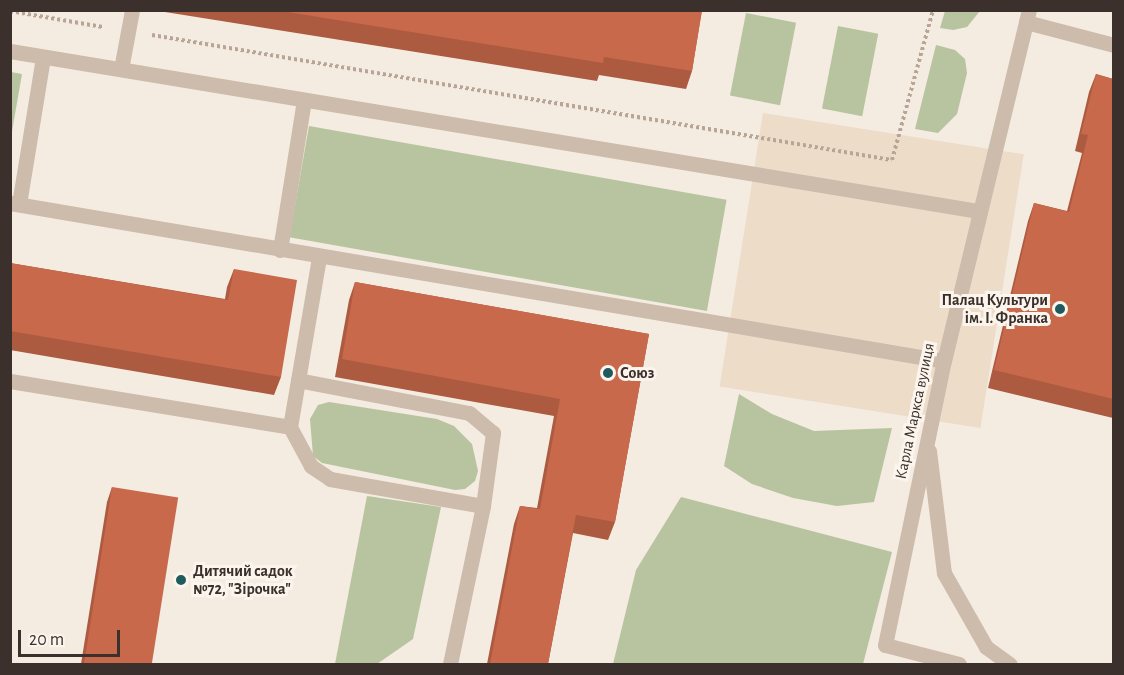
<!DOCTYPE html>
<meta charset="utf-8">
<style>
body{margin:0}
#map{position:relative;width:1124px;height:675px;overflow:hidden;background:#f4ebe1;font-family:"Alegreya Sans",sans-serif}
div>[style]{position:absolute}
.green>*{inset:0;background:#b8c4a0;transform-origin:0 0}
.plaza>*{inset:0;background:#ecdcc8;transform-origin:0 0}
.path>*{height:4px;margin-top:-2px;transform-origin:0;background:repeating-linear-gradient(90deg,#b9a596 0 3px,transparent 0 6px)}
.service>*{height:15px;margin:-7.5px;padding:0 7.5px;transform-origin:7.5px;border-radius:7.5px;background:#cdbbac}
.minor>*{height:15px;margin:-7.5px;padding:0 7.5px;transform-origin:7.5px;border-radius:7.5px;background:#cdbbac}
.wall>*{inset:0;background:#ac5a40}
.building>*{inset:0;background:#c8694b;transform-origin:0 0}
.dots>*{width:16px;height:16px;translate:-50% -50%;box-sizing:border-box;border:3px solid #fbf5ee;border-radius:50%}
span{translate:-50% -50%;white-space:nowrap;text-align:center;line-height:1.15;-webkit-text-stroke:6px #fbf5ee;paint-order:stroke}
.poi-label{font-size:16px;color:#3b302b;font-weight:700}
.right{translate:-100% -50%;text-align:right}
.left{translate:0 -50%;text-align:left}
.street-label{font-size:16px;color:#3b302b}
.frame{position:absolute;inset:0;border:12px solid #3b302b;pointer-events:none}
.scale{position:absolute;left:18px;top:630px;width:102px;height:27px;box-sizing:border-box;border:3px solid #3b302b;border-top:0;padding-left:8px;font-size:18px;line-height:21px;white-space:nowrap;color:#3b302b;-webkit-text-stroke:4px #fbf5ee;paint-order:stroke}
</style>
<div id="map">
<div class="green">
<div style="clip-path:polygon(945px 11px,945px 10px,980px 11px,967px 27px,953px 30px,940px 28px)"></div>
<div style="left:746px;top:13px;width:51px;height:84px;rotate:11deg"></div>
<div style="left:838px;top:26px;width:41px;height:84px;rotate:11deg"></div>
<div style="clip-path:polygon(936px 45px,955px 50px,965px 59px,967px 73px,957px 114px,938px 133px,915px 129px)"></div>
<div style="clip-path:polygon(11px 72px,22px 74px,11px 137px,10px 72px)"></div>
<div style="left:309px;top:126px;width:424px;height:113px;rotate:10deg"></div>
<div style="clip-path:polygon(739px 394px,772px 414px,814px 431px,892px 428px,874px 502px,837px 506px,793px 498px,752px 484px,724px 466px)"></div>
<div style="clip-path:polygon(329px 402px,437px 419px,454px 426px,472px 444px,478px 471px,475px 481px,465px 489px,455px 490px,322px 463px,313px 456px,310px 419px,318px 405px)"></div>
<div style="clip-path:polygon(367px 496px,441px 507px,413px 639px,377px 664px,335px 664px)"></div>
<div style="clip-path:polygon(681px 497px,892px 552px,863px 664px,613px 664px,636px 570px)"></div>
</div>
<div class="plaza">
<div style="left:763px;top:113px;width:264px;height:277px;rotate:9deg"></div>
</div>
<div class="path">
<div style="left:10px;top:11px;width:94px;rotate:9.8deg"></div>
<div style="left:152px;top:35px;width:750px;rotate:9.59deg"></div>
<div style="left:892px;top:160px;width:156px;rotate:-74.7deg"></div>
</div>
<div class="service">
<div style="left:121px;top:69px;width:60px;rotate:-79.4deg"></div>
<div style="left:19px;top:204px;width:149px;rotate:-80.7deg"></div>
<div style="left:280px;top:250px;width:152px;rotate:-80.9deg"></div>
<div style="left:10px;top:381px;width:284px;rotate:9.3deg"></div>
<div style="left:290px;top:427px;width:172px;rotate:-80.3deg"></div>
<div style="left:290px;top:427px;width:44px;rotate:61.7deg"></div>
<div style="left:311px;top:466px;width:23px;rotate:34deg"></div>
<div style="left:330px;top:479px;width:155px;rotate:10deg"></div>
<div style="left:483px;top:506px;width:74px;rotate:-82.2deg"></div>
<div style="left:493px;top:433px;width:31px;rotate:-140deg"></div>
<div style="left:469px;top:413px;width:174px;rotate:-169.1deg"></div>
<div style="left:450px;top:664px;width:161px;rotate:-78.2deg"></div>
</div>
<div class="minor">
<div style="left:1026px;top:22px;width:91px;rotate:14.6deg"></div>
<div style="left:10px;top:51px;width:982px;rotate:9.38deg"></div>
<div style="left:10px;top:203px;width:947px;rotate:9.6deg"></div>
<div style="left:929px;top:451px;width:123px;rotate:83deg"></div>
<div style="left:944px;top:573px;width:85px;rotate:60.4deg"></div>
<div style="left:986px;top:647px;width:29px;rotate:36deg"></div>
<div style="left:959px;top:664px;width:76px;rotate:-165.6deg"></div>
<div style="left:885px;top:645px;width:290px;rotate:-78.3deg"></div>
<div style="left:944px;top:361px;width:361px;rotate:-76.4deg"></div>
</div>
<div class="wall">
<div style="clip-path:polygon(165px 10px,702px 10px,692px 71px,686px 89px,599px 75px,597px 81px,165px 12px)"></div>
<div style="clip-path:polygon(1096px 74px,1113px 79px,1113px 418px,988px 388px,1028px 221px,1034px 203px,1067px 211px,1082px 153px,1075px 151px,1089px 92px)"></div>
<div style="clip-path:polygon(10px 263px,225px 299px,227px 287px,234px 269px,281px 377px,274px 395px,10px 350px)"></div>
<div style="clip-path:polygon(355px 282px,649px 334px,615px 522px,608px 540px,573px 533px,548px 664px,487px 664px,514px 524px,520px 506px,537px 508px,554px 416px,335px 377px,349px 300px)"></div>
<div style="clip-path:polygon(112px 487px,151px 664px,81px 664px,107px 502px)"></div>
</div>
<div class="building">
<div style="clip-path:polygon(275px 10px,702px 10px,692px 71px,604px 57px,603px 63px)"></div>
<div style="clip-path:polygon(1096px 74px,1113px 79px,1113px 399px,994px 370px,1034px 203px,1069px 212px,1088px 135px,1081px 134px)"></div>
<div style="clip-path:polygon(10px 263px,228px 300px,234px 269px,297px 280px,281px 377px,10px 331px)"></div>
<div style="clip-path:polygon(355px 282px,649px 334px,615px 522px,576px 515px,548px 664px,490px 664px,520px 506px,540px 509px,560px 399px,342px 359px)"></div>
<div style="left:112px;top:487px;width:67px;height:179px;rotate:9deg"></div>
</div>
<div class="dots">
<div style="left:1060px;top:309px;background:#1f5a5e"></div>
<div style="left:608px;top:373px;background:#1f5a5e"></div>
<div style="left:181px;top:580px;background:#1f5a5e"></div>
</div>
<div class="poi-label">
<span class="right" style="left:1048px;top:309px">Палац Культури<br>ім. І. Франка</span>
<span class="left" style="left:620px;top:373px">Союз</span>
<span class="left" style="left:193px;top:580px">Дитячий садок<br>№72, "Зірочка"</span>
</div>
<div class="street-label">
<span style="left:915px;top:411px;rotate:-78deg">Карла Маркса вулиця</span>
</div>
<div class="frame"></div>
<div class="scale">20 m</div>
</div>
